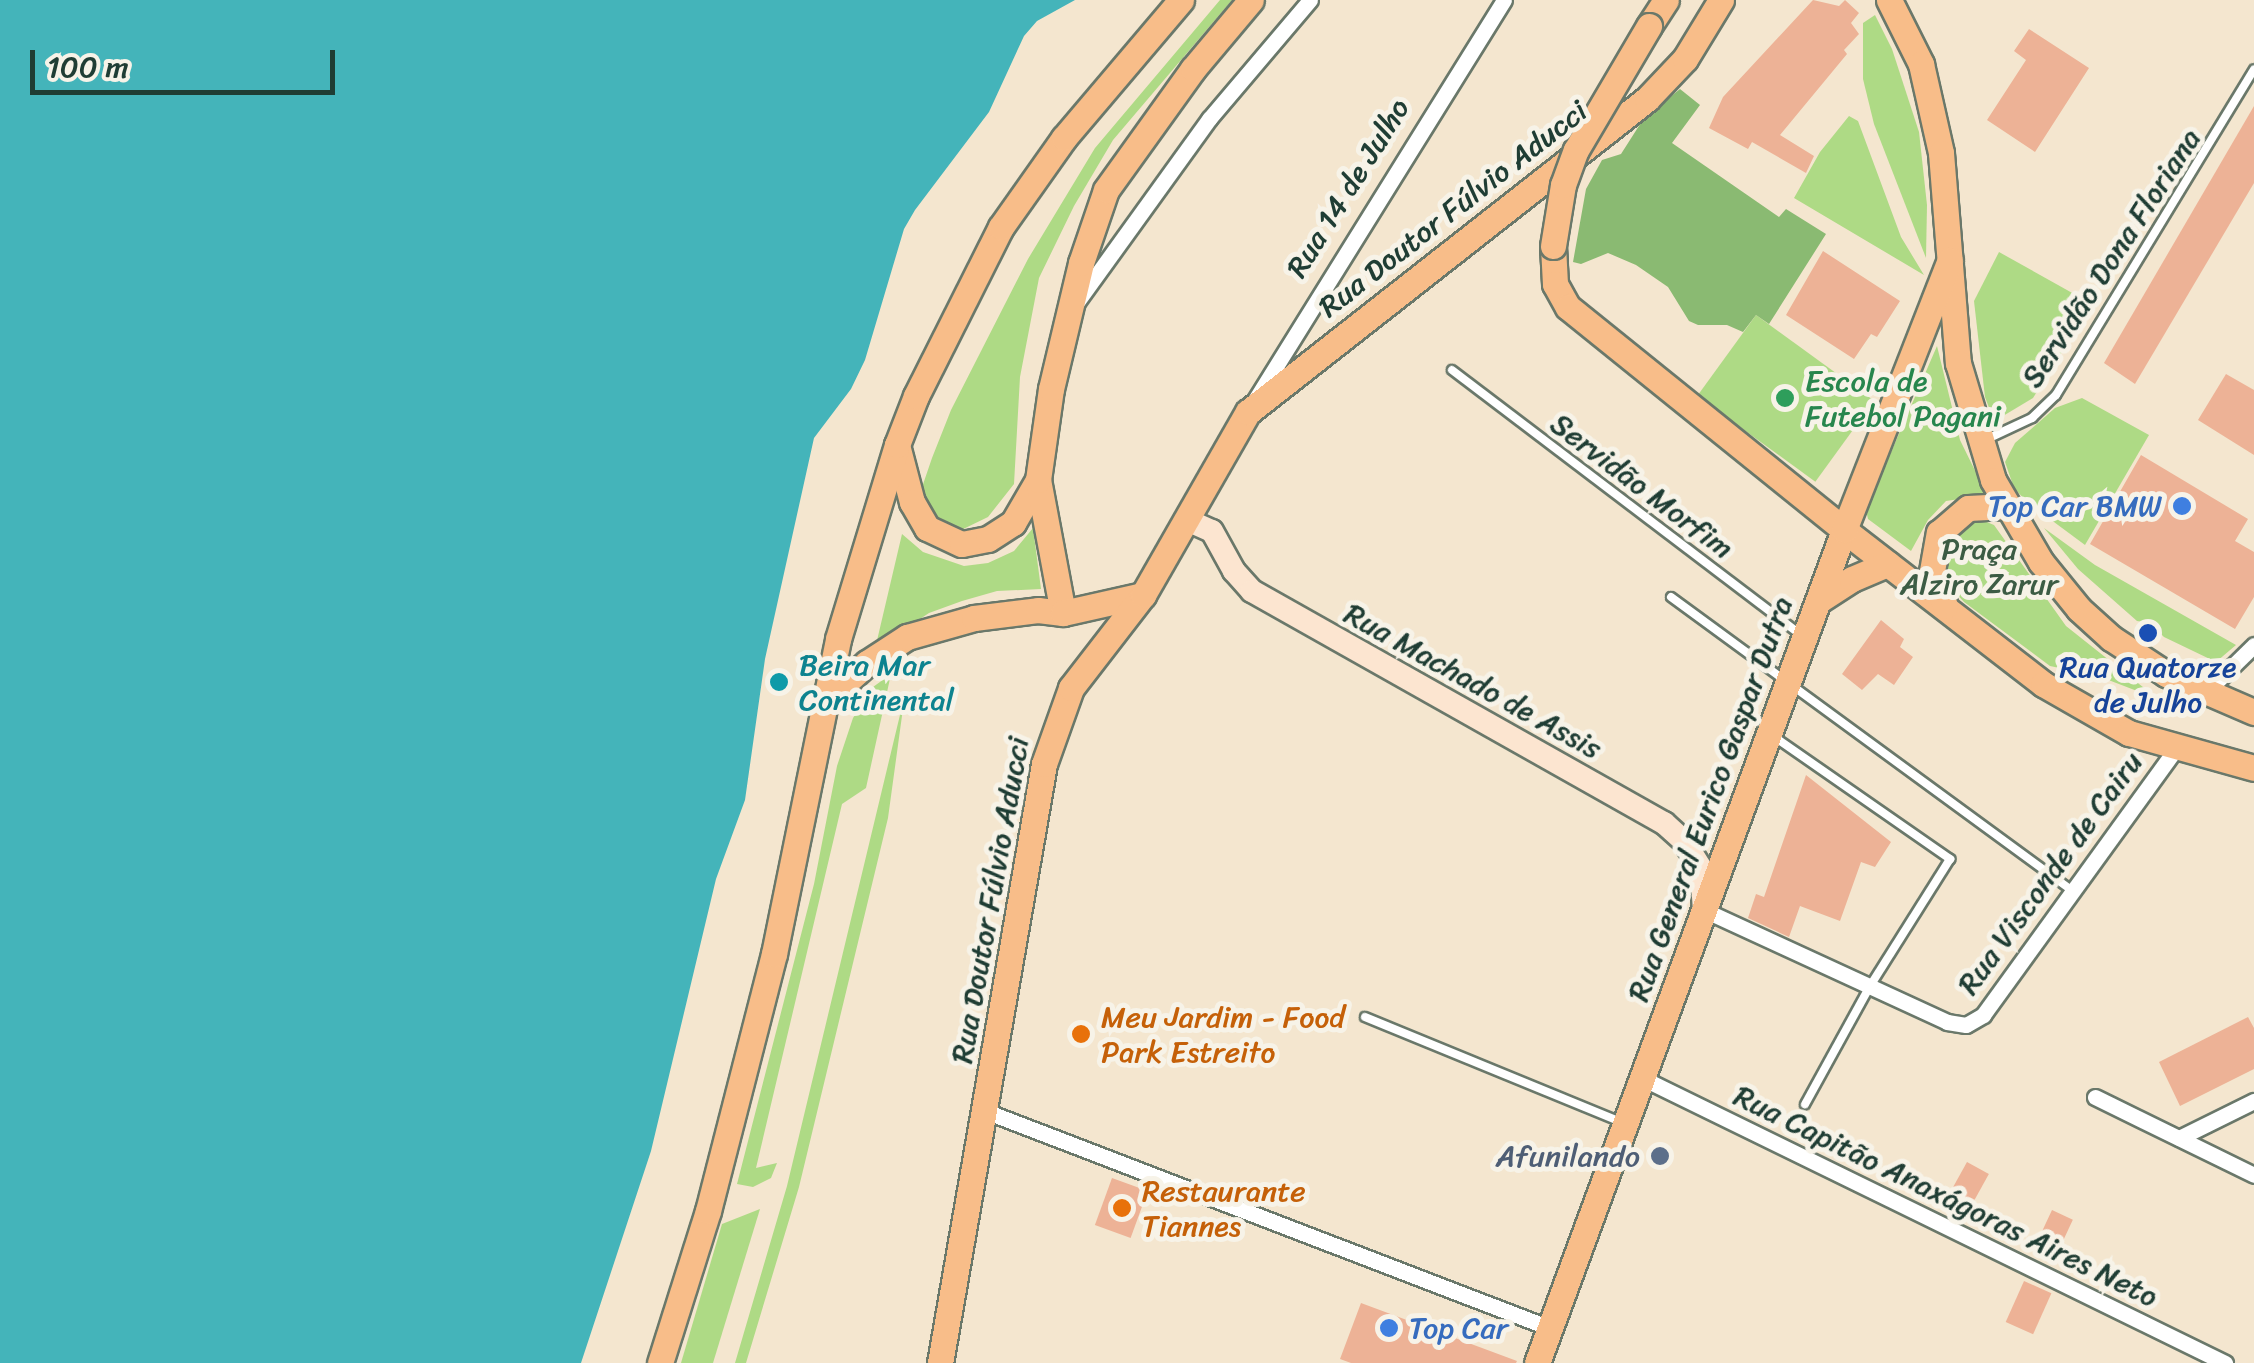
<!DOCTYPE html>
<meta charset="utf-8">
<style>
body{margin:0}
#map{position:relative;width:2254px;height:1363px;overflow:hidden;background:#f4e6cf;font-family:Sriracha,sans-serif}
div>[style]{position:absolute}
.green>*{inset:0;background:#aeda85;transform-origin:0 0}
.forest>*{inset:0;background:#8aba72}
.water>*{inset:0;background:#44b4ba}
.building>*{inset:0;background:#edb296;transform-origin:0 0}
.roads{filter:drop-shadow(2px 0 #6a786a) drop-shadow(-2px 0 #6a786a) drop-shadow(0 2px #6a786a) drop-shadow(0 -2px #6a786a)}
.lane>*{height:8px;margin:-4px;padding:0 4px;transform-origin:4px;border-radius:4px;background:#fff}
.street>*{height:15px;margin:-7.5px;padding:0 7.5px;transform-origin:7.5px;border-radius:7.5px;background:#fff}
.secondary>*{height:22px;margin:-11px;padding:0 11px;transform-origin:11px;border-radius:11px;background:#fce5d0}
.primary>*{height:25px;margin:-12.5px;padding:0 12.5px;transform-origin:12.5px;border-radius:12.5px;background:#f8bd89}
.bridges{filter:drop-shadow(2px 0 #6a786a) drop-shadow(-2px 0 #6a786a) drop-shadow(0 2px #6a786a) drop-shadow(0 -2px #6a786a)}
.primary-bridge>*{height:25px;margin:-12.5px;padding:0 12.5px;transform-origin:12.5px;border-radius:12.5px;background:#f8bd89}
.dots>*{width:28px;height:28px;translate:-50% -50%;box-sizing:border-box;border:5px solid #f7f3e8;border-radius:50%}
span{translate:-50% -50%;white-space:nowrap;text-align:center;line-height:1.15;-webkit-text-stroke:10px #f7f3e8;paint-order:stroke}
.street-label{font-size:30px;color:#1f3d34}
.leisure-label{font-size:30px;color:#27864d}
.left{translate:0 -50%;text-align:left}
.shop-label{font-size:30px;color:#366cbe}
.right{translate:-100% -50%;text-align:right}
.park-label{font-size:30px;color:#3c5c44}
.culture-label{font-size:30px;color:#0d838f}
.transit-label{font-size:30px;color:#164399}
.food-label{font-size:30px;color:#c56008}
.service-label{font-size:30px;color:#4e5e75}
.scale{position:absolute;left:30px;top:50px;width:305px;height:45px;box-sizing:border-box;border:5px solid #1f3d34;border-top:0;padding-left:12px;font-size:30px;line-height:35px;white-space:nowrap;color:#1f3d34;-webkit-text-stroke:8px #f7f3e8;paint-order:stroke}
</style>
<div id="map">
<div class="green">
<div style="clip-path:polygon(1220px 0,1232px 0,1113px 140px,1074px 206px,1039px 278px,1020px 377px,1014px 484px,988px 517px,955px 533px,934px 525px,918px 499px,932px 458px,951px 410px,1028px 259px,1095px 148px)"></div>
<div style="clip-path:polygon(1875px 15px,1892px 49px,1919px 132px,1927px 205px,1926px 258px,1874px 124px,1863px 79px,1863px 23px)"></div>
<div style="clip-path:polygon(1849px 116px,1858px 121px,1901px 237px,1924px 275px,1794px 198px,1820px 152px)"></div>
<div style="clip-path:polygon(1999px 252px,2092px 304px,2033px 398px,2003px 416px,1991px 413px,1985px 397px,1974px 301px)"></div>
<div style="left:1756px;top:315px;width:146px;height:100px;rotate:36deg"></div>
<div style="clip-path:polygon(1937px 346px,1960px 440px,1987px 495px,1946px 501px,1928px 520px,1911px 551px,1868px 519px,1866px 510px)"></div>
<div style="clip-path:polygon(2082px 398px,2149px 435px,2085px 545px,2027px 502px,2014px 488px,2005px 462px,2015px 443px,2055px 408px)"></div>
<div style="clip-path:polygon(1977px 518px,1994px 525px,2066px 626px,2158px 699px,2098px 676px,2050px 666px,1964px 602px,1951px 588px,1944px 567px,1946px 539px)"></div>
<div style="clip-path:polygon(1033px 528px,1041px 589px,997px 591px,962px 601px,929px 613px,875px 649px,902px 534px,923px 552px,964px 566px,988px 563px,1014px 551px)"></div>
<div style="clip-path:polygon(2044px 528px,2095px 565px,2236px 645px,2216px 662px,2164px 637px,2150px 623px,2137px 621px,2078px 569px)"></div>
<div style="clip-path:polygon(891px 674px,866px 788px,842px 804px,756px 1168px,777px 1163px,771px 1178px,753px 1187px,737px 1184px,814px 884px,837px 766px,853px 718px,873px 687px)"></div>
<div style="clip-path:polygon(905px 694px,888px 818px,799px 1187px,746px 1363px,735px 1363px,787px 1186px)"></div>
<div style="clip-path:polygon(760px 1209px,713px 1363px,681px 1363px,722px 1224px)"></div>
</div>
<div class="forest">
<div style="clip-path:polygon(1680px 89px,1700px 105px,1672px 143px,1779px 217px,1786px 209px,1826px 234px,1769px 324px,1756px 315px,1743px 332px,1727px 325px,1698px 325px,1689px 321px,1668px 287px,1636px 265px,1608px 253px,1581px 264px,1573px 262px,1586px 189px,1602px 160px,1621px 154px,1644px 118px)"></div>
</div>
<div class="water">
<div style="clip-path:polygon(0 0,1075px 0,1037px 21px,1024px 36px,989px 112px,915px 210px,904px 229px,865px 360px,851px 389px,814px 438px,765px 659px,745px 800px,716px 879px,651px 1151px,581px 1363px,0 1363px)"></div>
</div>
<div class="building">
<div style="clip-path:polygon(1813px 0,1839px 6px,1845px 0,1859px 13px,1851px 23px,1859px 34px,1844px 50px,1847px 54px,1780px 135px,1814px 156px,1806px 173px,1752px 142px,1748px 149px,1709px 128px,1723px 97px)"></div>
<div style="clip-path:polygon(2029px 29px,2089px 68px,2035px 152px,1987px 120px,2026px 60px,2014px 51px)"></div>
<div style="clip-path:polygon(2254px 106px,2254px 183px,2135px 384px,2104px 363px)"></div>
<div style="clip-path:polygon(1823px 251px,1900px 301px,1877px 337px,1871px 334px,1854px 359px,1786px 315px)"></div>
<div style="clip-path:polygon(2226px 374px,2254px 390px,2254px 455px,2198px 420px)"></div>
<div style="clip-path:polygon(2141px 455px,2248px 519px,2235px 541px,2254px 552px,2254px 597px,2235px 629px,2090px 544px)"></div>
<div style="clip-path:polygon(1881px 620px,1904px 639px,1900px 647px,1913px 657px,1894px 685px,1878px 674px,1862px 690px,1842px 674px)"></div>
<div style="clip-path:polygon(1806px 775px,1891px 842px,1875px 867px,1861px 862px,1840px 921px,1800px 906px,1789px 937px,1748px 918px,1756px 894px,1764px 897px)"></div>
<div style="clip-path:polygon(2248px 1017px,2254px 1028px,2254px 1069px,2180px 1106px,2159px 1062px)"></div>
<div style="left:1967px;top:1162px;width:25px;height:38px;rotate:29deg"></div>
<div style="left:1112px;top:1178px;width:38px;height:50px;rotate:20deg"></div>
<div style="left:2052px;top:1210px;width:23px;height:32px;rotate:25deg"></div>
<div style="left:2024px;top:1281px;width:30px;height:45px;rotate:24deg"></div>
<div style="clip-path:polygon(1361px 1303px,1517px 1361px,1516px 1363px,1351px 1363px,1340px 1359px)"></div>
</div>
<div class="roads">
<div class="lane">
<div style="left:1452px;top:370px;width:438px;rotate:37.2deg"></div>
<div style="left:1987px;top:439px;width:50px;rotate:-25deg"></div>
<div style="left:2032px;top:418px;width:33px;rotate:-44deg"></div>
<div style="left:2056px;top:395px;width:381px;rotate:-58.7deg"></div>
<div style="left:1671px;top:597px;width:498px;rotate:36.2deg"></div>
<div style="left:1773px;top:736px;width:216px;rotate:34.8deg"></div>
<div style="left:1950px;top:859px;width:150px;rotate:122.2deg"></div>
<div style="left:1870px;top:986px;width:135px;rotate:118.8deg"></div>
<div style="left:1365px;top:1017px;width:277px;rotate:22.3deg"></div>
</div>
<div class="street">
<div style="left:1077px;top:302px;width:226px;rotate:-54.2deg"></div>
<div style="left:1209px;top:119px;width:156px;rotate:-49.7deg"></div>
<div style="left:1255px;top:400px;width:471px;rotate:-58.1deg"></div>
<div style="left:2204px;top:694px;width:70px;rotate:-44.4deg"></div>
<div style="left:1704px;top:910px;width:268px;rotate:24.7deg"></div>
<div style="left:1947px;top:1022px;width:19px;rotate:9deg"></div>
<div style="left:1966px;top:1025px;width:20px;rotate:-30deg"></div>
<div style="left:1983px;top:1015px;width:327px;rotate:-54.1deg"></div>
<div style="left:1642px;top:1078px;width:649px;rotate:26.05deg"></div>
<div style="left:2095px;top:1097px;width:177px;rotate:26.1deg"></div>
<div style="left:985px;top:1111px;width:605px;rotate:21.01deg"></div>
<div style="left:2179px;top:1138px;width:84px;rotate:-26.3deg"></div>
</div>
<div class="secondary">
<div style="left:1187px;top:520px;width:27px;rotate:24deg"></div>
<div style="left:1212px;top:531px;width:46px;rotate:61.2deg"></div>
<div style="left:1234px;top:571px;width:27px;rotate:48deg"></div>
<div style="left:1252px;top:591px;width:473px;rotate:29.4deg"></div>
<div style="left:1664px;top:823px;width:27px;rotate:42deg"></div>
<div style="left:1684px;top:841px;width:32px;rotate:58deg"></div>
<div style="left:1701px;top:868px;width:39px;rotate:86deg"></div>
</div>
<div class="primary">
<div style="left:1889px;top:0;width:72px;rotate:63.4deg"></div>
<div style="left:1921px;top:64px;width:91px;rotate:77.3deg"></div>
<div style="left:1941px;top:153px;width:211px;rotate:85.4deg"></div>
<div style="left:1958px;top:363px;width:122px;rotate:73.3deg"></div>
<div style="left:1993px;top:480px;width:95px;rotate:59.7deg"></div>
<div style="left:2041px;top:562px;width:60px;rotate:51deg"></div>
<div style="left:2079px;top:609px;width:43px;rotate:42.2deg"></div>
<div style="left:2111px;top:638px;width:66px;rotate:33.2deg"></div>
<div style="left:2166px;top:674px;width:96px;rotate:23.4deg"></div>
<div style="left:1649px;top:26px;width:31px;rotate:-57deg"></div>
<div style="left:1553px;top:246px;width:38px;rotate:87deg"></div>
<div style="left:1555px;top:284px;width:26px;rotate:61deg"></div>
<div style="left:1568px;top:307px;width:355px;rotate:38.9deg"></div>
<div style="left:1844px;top:530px;width:252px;rotate:37.7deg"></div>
<div style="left:2043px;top:684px;width:99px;rotate:29.7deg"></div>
<div style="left:2129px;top:733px;width:130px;rotate:15.6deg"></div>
<div style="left:897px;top:445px;width:59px;rotate:75.3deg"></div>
<div style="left:912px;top:502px;width:30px;rotate:60deg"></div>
<div style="left:927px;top:528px;width:38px;rotate:25deg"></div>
<div style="left:962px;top:544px;width:26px;rotate:-11deg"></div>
<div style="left:988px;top:539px;width:30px;rotate:-33deg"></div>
<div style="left:1013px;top:523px;width:50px;rotate:-59.8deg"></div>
<div style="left:1818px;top:601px;width:40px;rotate:-32.9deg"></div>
<div style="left:1852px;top:579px;width:39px;rotate:-23deg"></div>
<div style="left:1945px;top:606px;width:37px;rotate:-110deg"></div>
<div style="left:1932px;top:571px;width:39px;rotate:-80deg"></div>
<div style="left:1939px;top:533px;width:38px;rotate:-41deg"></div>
<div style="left:1968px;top:508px;width:39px;rotate:-3deg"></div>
<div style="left:1063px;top:613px;width:135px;rotate:-100.6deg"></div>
<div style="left:1038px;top:480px;width:92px;rotate:-81.9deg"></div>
<div style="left:1051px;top:389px;width:130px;rotate:-76.6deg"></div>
<div style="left:1081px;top:263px;width:77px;rotate:-71.1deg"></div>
<div style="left:1106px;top:190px;width:149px;rotate:-54.3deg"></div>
<div style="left:1193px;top:69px;width:90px;rotate:-50deg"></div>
<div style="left:826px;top:700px;width:55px;rotate:-42.1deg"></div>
<div style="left:867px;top:663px;width:48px;rotate:-33deg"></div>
<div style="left:907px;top:637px;width:70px;rotate:-15.8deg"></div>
<div style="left:974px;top:618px;width:64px;rotate:-7.1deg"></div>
<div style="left:1038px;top:610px;width:25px;rotate:7deg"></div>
<div style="left:1063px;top:613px;width:82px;rotate:-12.7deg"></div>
<div style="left:660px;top:1363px;width:159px;rotate:-72.5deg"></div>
<div style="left:708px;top:1211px;width:265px;rotate:-75.6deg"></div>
<div style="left:774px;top:954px;width:321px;rotate:-78.5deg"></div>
<div style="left:838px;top:639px;width:203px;rotate:-73.1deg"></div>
<div style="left:897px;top:445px;width:53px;rotate:-68.8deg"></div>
<div style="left:916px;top:396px;width:189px;rotate:-63.3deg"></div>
<div style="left:1001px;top:227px;width:109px;rotate:-54.7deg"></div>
<div style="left:1064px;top:138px;width:181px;rotate:-49.7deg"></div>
<div style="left:940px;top:1363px;width:608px;rotate:-80.15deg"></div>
<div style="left:1044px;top:764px;width:81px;rotate:-70.4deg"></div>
<div style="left:1071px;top:688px;width:118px;rotate:-52.3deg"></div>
<div style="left:1143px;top:595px;width:211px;rotate:-60.2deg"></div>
<div style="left:1248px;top:412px;width:507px;rotate:-38.11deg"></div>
<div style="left:1647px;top:99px;width:55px;rotate:-46.5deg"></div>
<div style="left:1685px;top:59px;width:69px;rotate:-58.6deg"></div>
<div style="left:1537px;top:1363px;width:888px;rotate:-69.77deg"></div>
<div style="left:1844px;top:530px;width:290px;rotate:-68.6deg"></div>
</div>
</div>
<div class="bridges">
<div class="primary-bridge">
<div style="left:1553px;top:246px;width:62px;rotate:-80.7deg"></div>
<div style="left:1563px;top:185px;width:37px;rotate:-70deg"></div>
<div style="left:1576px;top:150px;width:144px;rotate:-59.5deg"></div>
</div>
</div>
<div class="dots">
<div style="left:1785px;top:398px;background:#2e9e5b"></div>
<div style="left:2182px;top:506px;background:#3f7fe0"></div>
<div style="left:2148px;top:633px;background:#1a4fb4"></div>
<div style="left:779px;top:682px;background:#0f9aa8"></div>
<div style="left:1081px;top:1034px;background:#e8710a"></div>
<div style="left:1660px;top:1156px;background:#5c6f8a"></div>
<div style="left:1122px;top:1208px;background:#e8710a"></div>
<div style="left:1389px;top:1328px;background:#3f7fe0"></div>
</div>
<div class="street-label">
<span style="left:1348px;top:188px;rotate:-58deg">Rua 14 de Julho</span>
<span style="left:1453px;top:209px;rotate:-38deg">Rua Doutor Fúlvio Aducci</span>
<span style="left:2111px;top:258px;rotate:-57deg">Servidão Dona Floriana</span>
<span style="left:1642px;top:486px;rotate:37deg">Servidão Morfim</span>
<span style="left:1473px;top:681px;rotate:29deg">Rua Machado de Assis</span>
<span style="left:1710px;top:799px;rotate:-70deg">Rua General Eurico Gaspar Dutra</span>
<span style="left:2050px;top:873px;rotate:-54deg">Rua Visconde de Cairu</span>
<span style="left:990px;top:900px;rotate:-80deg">Rua Doutor Fúlvio Aducci</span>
<span style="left:1946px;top:1196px;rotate:26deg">Rua Capitão Anaxágoras Aires Neto</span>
</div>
<div class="leisure-label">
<span class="left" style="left:1805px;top:398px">Escola de<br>Futebol Pagani</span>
</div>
<div class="shop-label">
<span class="right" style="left:2162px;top:506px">Top Car BMW</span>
<span class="left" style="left:1409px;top:1328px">Top Car</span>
</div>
<div class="park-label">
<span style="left:1979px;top:566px">Praça<br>Alziro Zarur</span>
</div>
<div class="culture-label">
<span class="left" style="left:799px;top:682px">Beira Mar<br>Continental</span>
</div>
<div class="transit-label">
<span style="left:2148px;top:684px">Rua Quatorze<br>de Julho</span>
</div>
<div class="food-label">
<span class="left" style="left:1101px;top:1034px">Meu Jardim - Food<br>Park Estreito</span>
<span class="left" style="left:1142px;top:1208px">Restaurante<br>Tiannes</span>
</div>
<div class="service-label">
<span class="right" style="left:1640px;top:1156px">Afunilando</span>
</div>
<div class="scale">100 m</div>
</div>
